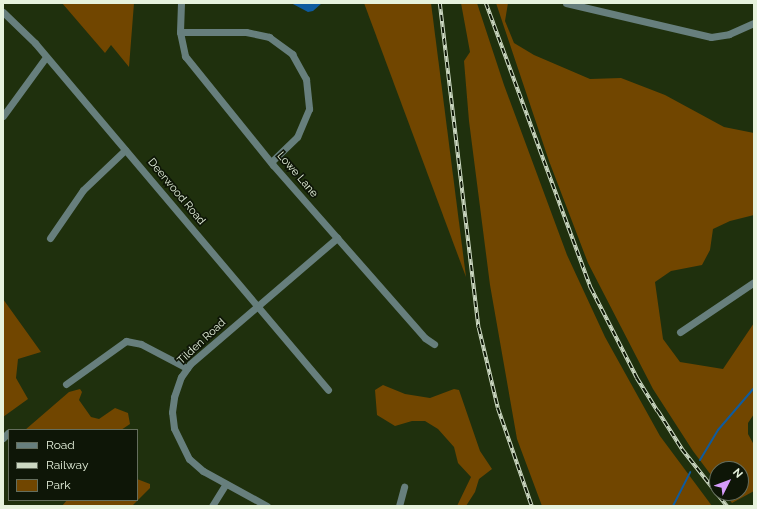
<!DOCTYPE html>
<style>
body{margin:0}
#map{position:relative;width:757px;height:509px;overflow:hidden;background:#1f300d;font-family:Raleway,sans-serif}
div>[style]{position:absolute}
.green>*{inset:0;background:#714600}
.water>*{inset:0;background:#0e5b9f}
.stream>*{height:2px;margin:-1px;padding:0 1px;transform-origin:1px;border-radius:1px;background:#0e5b9f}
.minor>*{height:7px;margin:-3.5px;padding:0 3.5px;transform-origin:3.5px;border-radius:3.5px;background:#677f7d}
.rail>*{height:3.5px;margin-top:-1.75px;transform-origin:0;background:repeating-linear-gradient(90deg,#0e1607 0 6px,#ccd8c2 0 12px);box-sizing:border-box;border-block:1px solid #ccd8c2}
span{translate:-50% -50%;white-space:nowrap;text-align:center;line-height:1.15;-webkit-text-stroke:3.5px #0e1607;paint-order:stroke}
.street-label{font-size:11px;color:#e6f2dd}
.frame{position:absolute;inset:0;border:4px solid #e6f2dd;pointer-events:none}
.legend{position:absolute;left:8px;top:429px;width:130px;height:72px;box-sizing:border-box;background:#0e1607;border:1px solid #646e5d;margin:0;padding:5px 7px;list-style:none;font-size:12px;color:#e6f2dd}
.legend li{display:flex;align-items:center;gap:8px;height:20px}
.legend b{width:20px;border:1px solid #646e5d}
.north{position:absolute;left:709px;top:461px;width:40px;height:40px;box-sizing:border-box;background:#0e1607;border:1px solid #646e5d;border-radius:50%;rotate:48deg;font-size:11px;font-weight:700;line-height:16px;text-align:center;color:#e6f2dd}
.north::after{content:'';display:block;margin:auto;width:14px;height:18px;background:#d59bfa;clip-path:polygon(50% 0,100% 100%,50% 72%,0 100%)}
</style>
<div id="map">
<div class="green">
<div style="clip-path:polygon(62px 3px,134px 3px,129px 67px,111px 45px,105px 53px)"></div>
<div style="clip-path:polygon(364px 3px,431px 3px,466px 277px)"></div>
<div style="clip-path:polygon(461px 3px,477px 3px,504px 85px,567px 255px,605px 337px,660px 436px,712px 506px,542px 506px,517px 439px,490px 285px,469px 121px,464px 61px,470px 52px)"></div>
<div style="clip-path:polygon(496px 3px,508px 3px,505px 21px,514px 43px,534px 55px,590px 79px,621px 78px,665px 95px,724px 127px,754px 133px,754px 215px,730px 221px,713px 229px,710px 250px,702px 265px,671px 271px,655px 282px,663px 339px,680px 362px,723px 369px,754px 323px,754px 414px,748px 423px,748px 434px,754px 445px,754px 491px,732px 503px,724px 493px,741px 493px,741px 469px,717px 469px,717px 483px,693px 451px,653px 389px,588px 263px,549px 161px)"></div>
<div style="clip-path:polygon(3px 299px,41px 352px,18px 359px,16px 378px,28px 399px,3px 417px)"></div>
<div style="clip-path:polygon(383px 385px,405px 394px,430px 398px,454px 389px,459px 390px,480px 451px,492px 469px,479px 479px,475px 492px,466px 506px,457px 506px,471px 477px,458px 463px,454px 447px,438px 429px,425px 421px,412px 421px,395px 426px,377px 415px,375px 390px)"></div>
<div style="clip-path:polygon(80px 389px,82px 392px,79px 400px,91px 417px,99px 419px,115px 408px,128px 413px,130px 424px,121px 430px,25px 430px,69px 392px)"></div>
<div style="clip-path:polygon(137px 479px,150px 484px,150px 488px,132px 506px,62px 506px,67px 500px,137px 500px)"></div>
</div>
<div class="water">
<div style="clip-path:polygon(291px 3px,322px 3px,313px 11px,308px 12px)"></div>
</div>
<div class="stream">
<div style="left:700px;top:460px;width:35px;rotate:-59deg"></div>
<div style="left:718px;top:430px;width:55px;rotate:-49.4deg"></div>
<div style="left:673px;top:506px;width:38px;rotate:-63deg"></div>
</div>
<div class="minor">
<div style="left:181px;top:3px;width:29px;rotate:92deg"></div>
<div style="left:180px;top:32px;width:25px;rotate:78deg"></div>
<div style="left:185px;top:56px;width:140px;rotate:51.1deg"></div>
<div style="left:273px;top:165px;width:230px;rotate:48.7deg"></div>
<div style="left:425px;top:338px;width:11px;rotate:34deg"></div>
<div style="left:566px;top:3px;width:149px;rotate:13.2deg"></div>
<div style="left:711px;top:37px;width:18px;rotate:-9deg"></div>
<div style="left:729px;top:34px;width:27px;rotate:-24deg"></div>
<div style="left:3px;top:12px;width:45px;rotate:44.1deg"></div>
<div style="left:35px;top:43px;width:454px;rotate:49.8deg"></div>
<div style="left:180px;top:32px;width:66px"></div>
<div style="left:246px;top:32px;width:24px;rotate:12deg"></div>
<div style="left:269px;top:37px;width:29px;rotate:36deg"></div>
<div style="left:292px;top:54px;width:29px;rotate:61deg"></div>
<div style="left:306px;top:79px;width:30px;rotate:84deg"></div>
<div style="left:309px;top:109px;width:30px;rotate:113deg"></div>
<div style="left:297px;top:137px;width:36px;rotate:136deg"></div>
<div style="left:3px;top:116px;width:73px;rotate:-53.9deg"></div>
<div style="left:50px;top:238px;width:58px;rotate:-55.5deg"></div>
<div style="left:83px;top:190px;width:58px;rotate:-43.6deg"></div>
<div style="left:680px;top:332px;width:89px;rotate:-34deg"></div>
<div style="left:66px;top:384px;width:74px;rotate:-35.6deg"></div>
<div style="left:126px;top:341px;width:15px;rotate:11deg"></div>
<div style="left:141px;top:344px;width:52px;rotate:27.6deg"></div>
<div style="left:3px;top:438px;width:8px;rotate:-45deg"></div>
<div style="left:212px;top:506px;width:26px;rotate:-58deg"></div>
<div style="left:267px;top:506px;width:73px;rotate:-151.3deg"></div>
<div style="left:203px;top:471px;width:18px;rotate:-139deg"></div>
<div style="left:189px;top:459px;width:34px;rotate:-116deg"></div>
<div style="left:174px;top:428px;width:16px;rotate:-97deg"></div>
<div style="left:172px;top:412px;width:15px;rotate:-82deg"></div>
<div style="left:174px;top:397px;width:21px;rotate:-71deg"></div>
<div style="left:181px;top:377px;width:16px;rotate:-55deg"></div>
<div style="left:190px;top:364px;width:194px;rotate:-40.6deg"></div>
<div style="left:399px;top:506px;width:20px;rotate:-75deg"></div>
</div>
<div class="rail">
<div style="left:440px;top:3px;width:327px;rotate:83.2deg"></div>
<div style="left:479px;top:328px;width:82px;rotate:76.6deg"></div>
<div style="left:498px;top:408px;width:104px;rotate:70.9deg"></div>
<div style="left:486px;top:3px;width:304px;rotate:69.8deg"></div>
<div style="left:591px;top:288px;width:101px;rotate:62.9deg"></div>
<div style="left:637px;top:378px;width:39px;rotate:58deg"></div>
<div style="left:658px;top:411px;width:45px;rotate:57.7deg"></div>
<div style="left:682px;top:449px;width:73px;rotate:51.7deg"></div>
</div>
<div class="street-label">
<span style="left:297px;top:175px;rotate:49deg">Lowe Lane</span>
<span style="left:176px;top:192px;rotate:50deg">Deerwood Road</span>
<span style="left:202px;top:342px;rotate:-43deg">Tilden Road</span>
</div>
<div class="frame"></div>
<ul class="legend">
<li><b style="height:5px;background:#677f7d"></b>Road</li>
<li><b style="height:5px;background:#ccd8c2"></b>Railway</li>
<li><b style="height:11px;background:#714600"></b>Park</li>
</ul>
<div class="north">N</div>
</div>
